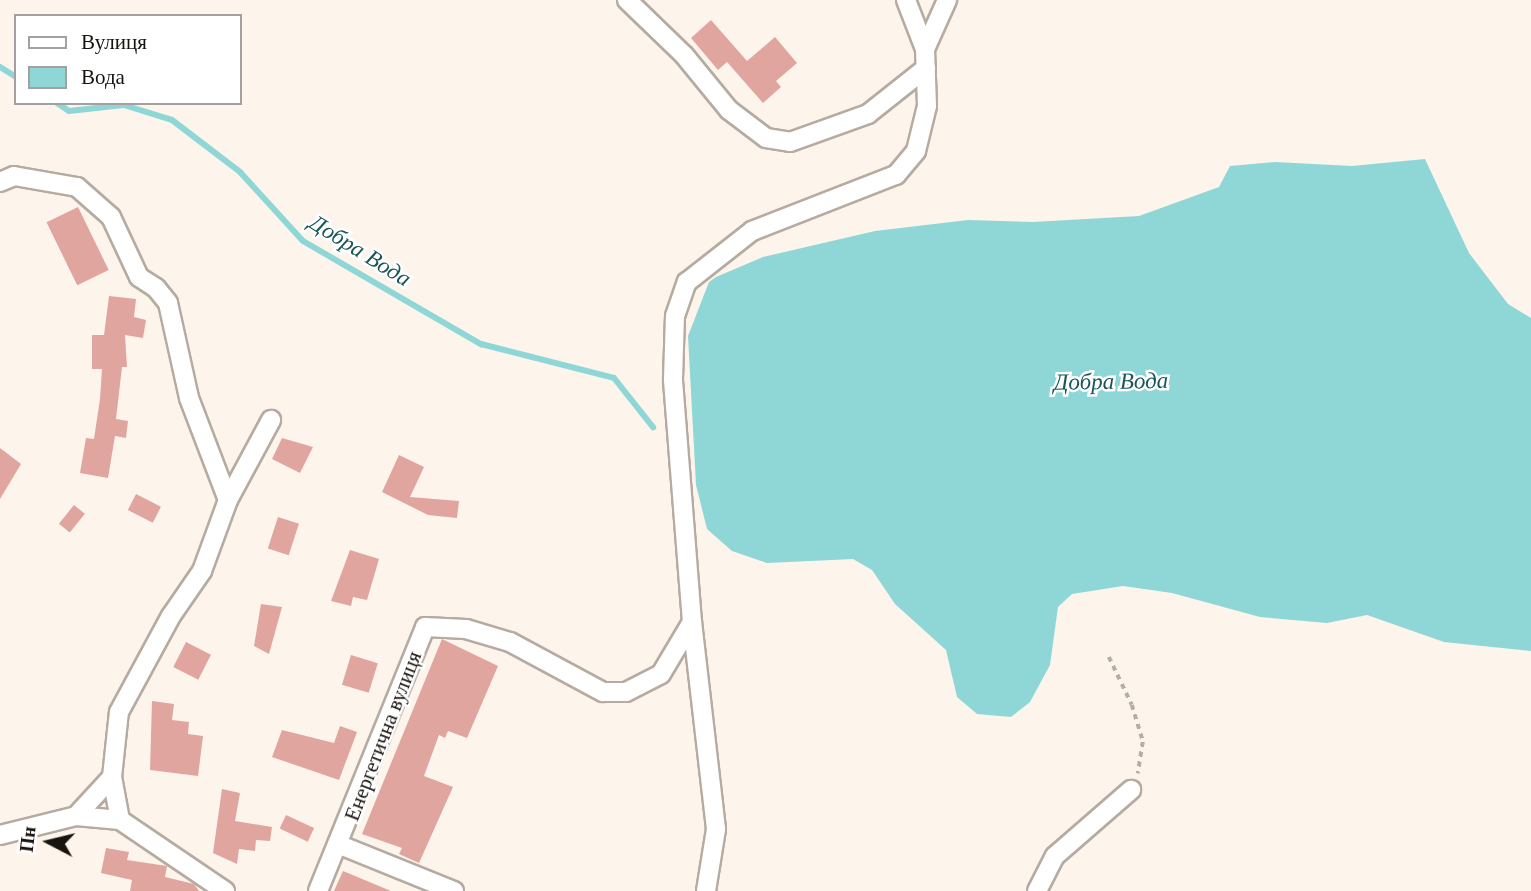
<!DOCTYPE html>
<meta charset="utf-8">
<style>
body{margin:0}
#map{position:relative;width:1531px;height:891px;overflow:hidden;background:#fdf4eb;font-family:"Times New Roman",serif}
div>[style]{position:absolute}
.water>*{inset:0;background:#8fd7d7}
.stream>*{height:6px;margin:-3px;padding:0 3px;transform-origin:3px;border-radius:3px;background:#8fd7d7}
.building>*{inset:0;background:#e1a59f;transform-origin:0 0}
.path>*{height:3.5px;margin-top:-1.75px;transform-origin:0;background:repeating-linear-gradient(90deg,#b5ada6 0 5px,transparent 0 10px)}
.roads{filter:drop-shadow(2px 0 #b6aba1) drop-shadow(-2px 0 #b6aba1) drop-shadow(0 2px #b6aba1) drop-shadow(0 -2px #b6aba1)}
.street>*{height:18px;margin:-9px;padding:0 9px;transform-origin:9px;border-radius:9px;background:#fff}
span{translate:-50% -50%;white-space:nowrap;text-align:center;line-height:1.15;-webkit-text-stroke:5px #fff;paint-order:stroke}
.street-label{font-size:21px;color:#17130f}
.water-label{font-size:23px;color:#185657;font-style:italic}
.legend{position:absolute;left:14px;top:14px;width:228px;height:91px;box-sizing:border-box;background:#fff;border:2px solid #a2a19f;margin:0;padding:9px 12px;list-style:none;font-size:21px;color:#17130f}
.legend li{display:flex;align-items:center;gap:14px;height:35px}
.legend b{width:35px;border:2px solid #a2a19f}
.north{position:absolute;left:14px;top:807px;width:70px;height:70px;-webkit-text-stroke:5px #fff;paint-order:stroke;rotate:277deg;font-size:19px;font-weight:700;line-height:28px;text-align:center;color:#17130f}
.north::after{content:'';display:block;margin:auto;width:24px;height:32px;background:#17130f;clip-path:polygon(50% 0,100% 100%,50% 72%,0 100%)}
</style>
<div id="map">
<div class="water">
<div style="clip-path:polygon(1425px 159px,1469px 253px,1508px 304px,1531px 318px,1531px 651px,1444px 642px,1367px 615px,1327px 623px,1260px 617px,1172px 593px,1123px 586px,1072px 594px,1058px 607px,1050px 665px,1030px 702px,1011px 717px,977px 714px,957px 697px,946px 650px,895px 604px,872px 570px,853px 559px,767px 563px,732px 551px,707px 529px,696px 485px,688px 336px,709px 282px,716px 277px,763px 257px,875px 231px,968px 220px,1033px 222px,1139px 216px,1219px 187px,1230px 166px,1275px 162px,1352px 166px)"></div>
</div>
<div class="stream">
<div style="left:0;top:67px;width:19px;rotate:32deg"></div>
<div style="left:57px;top:103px;width:14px;rotate:34deg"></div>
<div style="left:69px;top:111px;width:55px;rotate:-6.2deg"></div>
<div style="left:124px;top:105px;width:50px;rotate:17.4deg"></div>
<div style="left:172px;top:120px;width:86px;rotate:37.4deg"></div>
<div style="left:240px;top:172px;width:93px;rotate:47.6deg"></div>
<div style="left:303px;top:241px;width:206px;rotate:30.1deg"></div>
<div style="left:481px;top:344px;width:137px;rotate:14.3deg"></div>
<div style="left:614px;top:378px;width:63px;rotate:51.5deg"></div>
</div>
<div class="building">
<div style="clip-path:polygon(711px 20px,747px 61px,775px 37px,797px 63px,776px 81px,781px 87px,763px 103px,727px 62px,718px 70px,691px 38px)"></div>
<div style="left:78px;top:207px;width:70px;height:35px;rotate:64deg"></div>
<div style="clip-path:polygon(109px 296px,136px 299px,134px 317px,146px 320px,143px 338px,125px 335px,127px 367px,122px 367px,116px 419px,128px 421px,126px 438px,115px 436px,108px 478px,80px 473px,86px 438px,94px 439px,100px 399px,102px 369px,92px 369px,92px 335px,104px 335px)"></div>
<div style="clip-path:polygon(282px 438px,313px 447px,300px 473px,272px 459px)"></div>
<div style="clip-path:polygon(0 448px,21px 464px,0 499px)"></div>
<div style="clip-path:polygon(399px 455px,424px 467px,410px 497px,459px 501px,457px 518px,428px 515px,382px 492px)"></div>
<div style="left:136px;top:494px;width:28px;height:18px;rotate:27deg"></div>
<div style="left:74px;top:505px;width:14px;height:24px;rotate:39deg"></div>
<div style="left:278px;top:517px;width:22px;height:33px;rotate:18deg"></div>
<div style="clip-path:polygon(350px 550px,379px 559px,367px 600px,353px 597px,351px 606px,331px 601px)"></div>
<div style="clip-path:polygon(261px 604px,282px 607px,269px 654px,254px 646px)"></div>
<div style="clip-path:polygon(442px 639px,498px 666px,467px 738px,448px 731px,445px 738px,439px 735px,424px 776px,453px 787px,419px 863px,399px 854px,402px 848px,362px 834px)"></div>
<div style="left:186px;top:642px;width:28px;height:28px;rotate:27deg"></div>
<div style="left:351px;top:655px;width:28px;height:31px;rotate:17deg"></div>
<div style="clip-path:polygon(152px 701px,174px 704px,172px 720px,189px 722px,188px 734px,203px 736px,198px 776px,150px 770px)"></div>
<div style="clip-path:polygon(340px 726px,357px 732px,339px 780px,272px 757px,282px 730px,334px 743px)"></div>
<div style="clip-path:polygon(222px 789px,240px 793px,235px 821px,272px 827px,270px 841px,256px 840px,255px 851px,239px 849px,237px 864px,213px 853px)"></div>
<div style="left:286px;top:815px;width:31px;height:15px;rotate:25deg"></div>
<div style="clip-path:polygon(106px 848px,129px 852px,127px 860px,167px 866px,165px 877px,194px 884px,199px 891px,130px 891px,132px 880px,101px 873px)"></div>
<div style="clip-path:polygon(343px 871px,391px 891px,334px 891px)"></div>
</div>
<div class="path">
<div style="left:1109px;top:657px;width:53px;rotate:64.4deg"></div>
<div style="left:1132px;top:705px;width:39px;rotate:73deg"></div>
<div style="left:1143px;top:742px;width:32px;rotate:99deg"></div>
</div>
<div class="roads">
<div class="street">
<div style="left:627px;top:0;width:79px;rotate:44deg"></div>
<div style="left:684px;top:55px;width:71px;rotate:50.7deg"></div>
<div style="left:729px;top:110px;width:46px;rotate:37.1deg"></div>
<div style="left:766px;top:138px;width:24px;rotate:9deg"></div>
<div style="left:790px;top:142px;width:83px;rotate:-19.7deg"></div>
<div style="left:868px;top:114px;width:74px;rotate:-38.4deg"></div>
<div style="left:906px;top:0;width:53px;rotate:68.8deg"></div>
<div style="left:0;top:182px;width:15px;rotate:-23deg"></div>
<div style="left:14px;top:176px;width:64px;rotate:9.9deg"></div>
<div style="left:77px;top:187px;width:45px;rotate:41.4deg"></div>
<div style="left:111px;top:217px;width:66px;rotate:65deg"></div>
<div style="left:139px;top:277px;width:20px;rotate:33deg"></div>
<div style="left:156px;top:288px;width:19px;rotate:51deg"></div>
<div style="left:168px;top:303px;width:97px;rotate:77.5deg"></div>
<div style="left:189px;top:398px;width:109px;rotate:69.1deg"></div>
<div style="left:76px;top:816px;width:53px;rotate:-47.3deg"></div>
<div style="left:120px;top:820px;width:44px;rotate:-100.5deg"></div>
<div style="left:112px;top:777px;width:65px;rotate:-83.9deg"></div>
<div style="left:119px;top:712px;width:109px;rotate:-61.6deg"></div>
<div style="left:171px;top:616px;width:55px;rotate:-55.4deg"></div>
<div style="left:202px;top:571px;width:76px;rotate:-69.9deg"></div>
<div style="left:228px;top:500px;width:91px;rotate:-61.7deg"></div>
<div style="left:0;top:835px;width:78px;rotate:-14deg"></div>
<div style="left:76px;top:816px;width:44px;rotate:5.2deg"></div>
<div style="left:120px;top:820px;width:127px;rotate:34.1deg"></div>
<div style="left:340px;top:845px;width:123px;rotate:22deg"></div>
<div style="left:318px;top:891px;width:285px;rotate:-67.9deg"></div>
<div style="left:425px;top:627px;width:41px;rotate:2.8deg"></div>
<div style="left:466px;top:629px;width:46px;rotate:16.5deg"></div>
<div style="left:510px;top:642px;width:106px;rotate:28.3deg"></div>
<div style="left:603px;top:692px;width:23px"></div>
<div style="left:626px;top:692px;width:39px;rotate:-27deg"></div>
<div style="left:661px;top:674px;width:61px;rotate:-59.2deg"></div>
<div style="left:706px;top:891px;width:63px;rotate:-80.8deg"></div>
<div style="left:716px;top:829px;width:208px;rotate:-96.6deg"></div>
<div style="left:692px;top:622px;width:244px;rotate:-94.5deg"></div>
<div style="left:673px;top:379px;width:63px;rotate:-88.2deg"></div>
<div style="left:675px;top:316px;width:36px;rotate:-71deg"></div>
<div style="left:687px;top:282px;width:83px;rotate:-38.1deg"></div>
<div style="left:752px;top:231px;width:155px;rotate:-21.3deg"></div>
<div style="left:896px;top:175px;width:31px;rotate:-50deg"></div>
<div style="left:916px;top:151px;width:46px;rotate:-76.3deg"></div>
<div style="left:927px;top:106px;width:57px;rotate:-92deg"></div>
<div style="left:925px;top:49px;width:54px;rotate:-65.8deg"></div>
<div style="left:1037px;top:891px;width:39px;rotate:-63deg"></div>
<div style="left:1055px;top:856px;width:101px;rotate:-41deg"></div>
</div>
</div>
<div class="street-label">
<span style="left:383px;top:736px;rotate:-69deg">Енергетична вулиця</span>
</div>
<div class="water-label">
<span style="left:360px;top:251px;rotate:32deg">Добра Вода</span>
<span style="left:1111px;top:382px;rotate:-1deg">Добра Вода</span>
</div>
<ul class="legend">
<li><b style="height:9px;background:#fff"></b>Вулиця</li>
<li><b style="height:19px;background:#8fd7d7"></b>Вода</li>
</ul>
<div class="north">Пн</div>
</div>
